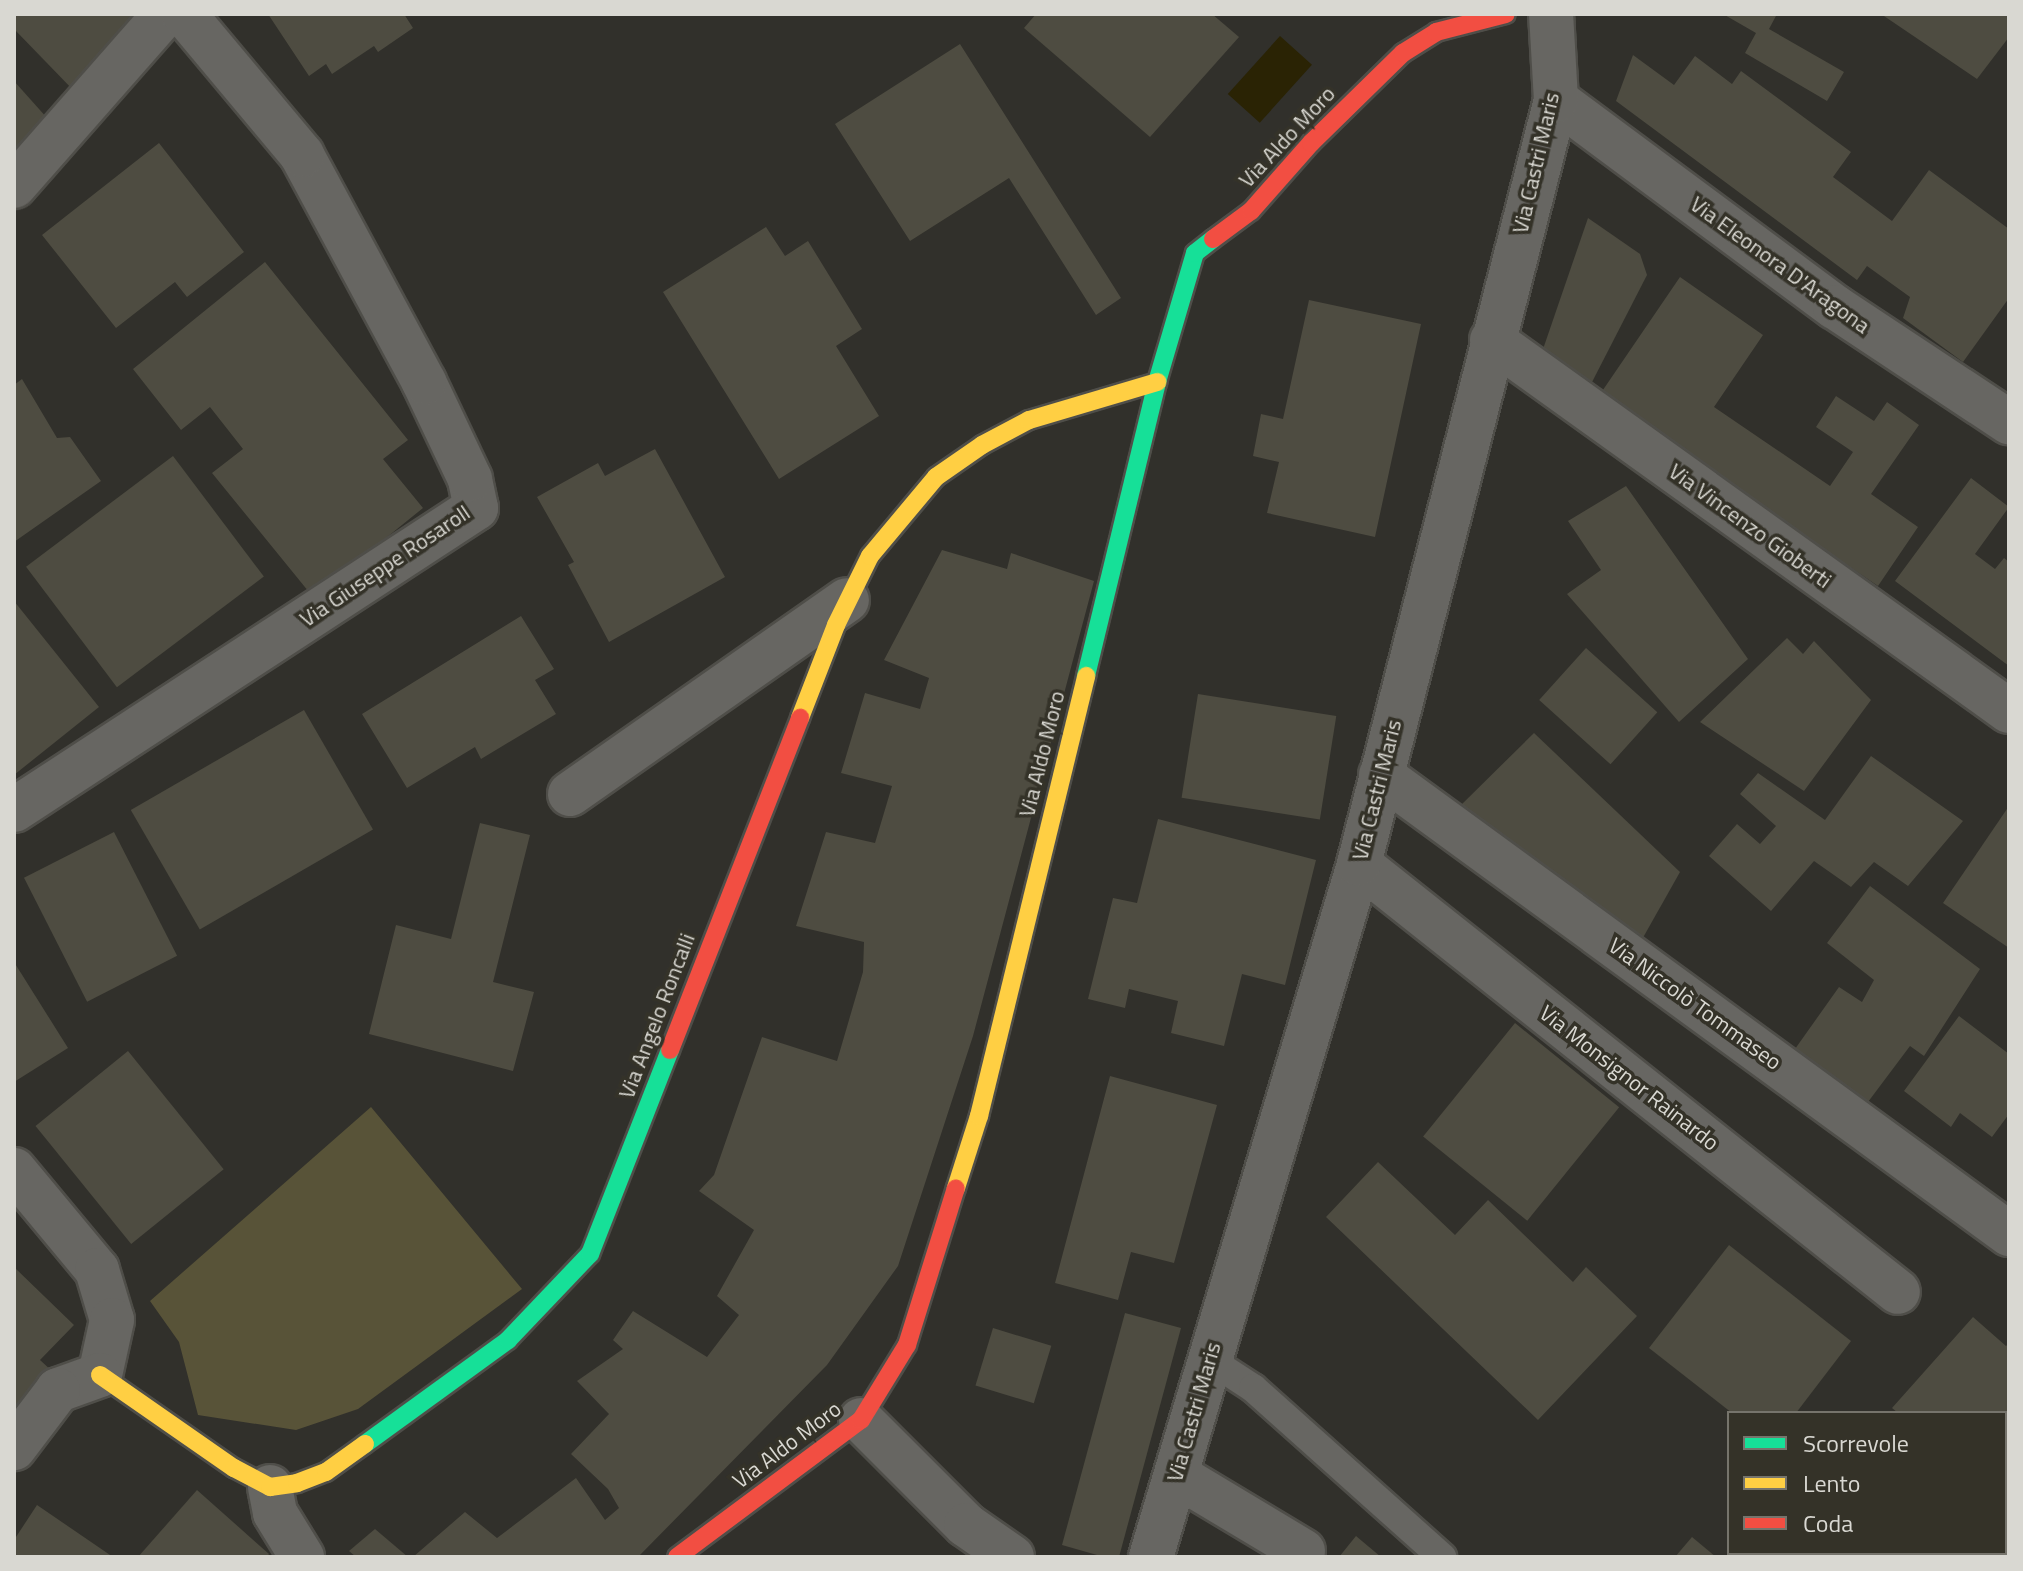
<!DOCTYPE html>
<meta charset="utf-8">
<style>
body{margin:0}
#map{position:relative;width:2023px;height:1571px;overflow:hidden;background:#31302b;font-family:"Titillium Web",sans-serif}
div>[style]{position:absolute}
.green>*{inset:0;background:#585338}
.water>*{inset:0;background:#2a2304;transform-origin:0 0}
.building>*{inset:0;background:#4e4c41;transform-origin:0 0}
.roads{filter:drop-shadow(2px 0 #4f4e49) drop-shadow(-2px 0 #4f4e49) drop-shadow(0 2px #4f4e49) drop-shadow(0 -2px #4f4e49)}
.lane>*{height:28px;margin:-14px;padding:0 14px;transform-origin:14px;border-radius:14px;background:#676662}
.street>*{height:44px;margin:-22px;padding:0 22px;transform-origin:22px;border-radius:22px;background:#676662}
.fast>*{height:18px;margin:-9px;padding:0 9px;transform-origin:9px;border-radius:9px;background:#16e098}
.slow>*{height:18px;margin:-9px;padding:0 9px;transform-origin:9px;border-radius:9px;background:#ffcf43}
.jam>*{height:18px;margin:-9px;padding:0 9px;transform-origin:9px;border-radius:9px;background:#f24e42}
span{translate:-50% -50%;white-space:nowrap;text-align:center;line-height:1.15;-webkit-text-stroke:7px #343228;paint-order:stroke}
.street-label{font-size:22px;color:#d9d8d2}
.frame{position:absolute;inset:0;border:16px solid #d9d8d2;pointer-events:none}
.legend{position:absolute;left:1727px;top:1411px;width:280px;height:144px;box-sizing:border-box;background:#343228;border:2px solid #76746c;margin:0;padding:10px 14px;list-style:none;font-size:24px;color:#d9d8d2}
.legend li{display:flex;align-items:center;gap:16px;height:40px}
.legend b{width:40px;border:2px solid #76746c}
</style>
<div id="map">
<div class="green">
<div style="clip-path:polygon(371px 1107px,522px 1289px,358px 1409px,296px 1430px,198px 1415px,179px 1342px,150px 1301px)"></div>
</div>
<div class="water">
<div style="left:1280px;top:36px;width:43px;height:78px;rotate:42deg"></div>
</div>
<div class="building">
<div style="clip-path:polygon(14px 14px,149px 14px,76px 93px,14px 29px)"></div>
<div style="clip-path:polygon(268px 14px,404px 14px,413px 28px,378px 52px,374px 46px,332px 74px,326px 64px,309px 76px)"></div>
<div style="clip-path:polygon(1036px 14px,1212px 14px,1239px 37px,1150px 137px,1024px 28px)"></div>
<div style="clip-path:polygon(1723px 14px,1777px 14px,1769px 29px,1844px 72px,1827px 101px,1745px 53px,1756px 33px)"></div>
<div style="clip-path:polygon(1881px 14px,2009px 14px,2009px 37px,1977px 79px)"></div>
<div style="clip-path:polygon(960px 44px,1121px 298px,1096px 315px,1009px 178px,910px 241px,835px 124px)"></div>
<div style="clip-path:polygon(1633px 55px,1674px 85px,1695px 56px,1732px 84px,1741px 71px,1851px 152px,1833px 177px,1892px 221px,1929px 170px,2009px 229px,2009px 298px,1963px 362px,1903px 318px,1910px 297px,1867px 266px,1857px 280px,1616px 101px)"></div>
<div style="clip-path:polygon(14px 81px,56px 128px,14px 166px)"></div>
<div style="clip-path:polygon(159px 143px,244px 252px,187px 297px,175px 282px,116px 328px,42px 235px)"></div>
<div style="clip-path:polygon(1588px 218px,1640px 254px,1647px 275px,1590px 386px,1541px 355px)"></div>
<div style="clip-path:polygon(766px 227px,785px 256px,808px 241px,862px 329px,836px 346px,879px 416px,779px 479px,663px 292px)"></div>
<div style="clip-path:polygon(265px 262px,408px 440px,383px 459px,423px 508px,313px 597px,212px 473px,243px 449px,210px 407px,181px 430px,133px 369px)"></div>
<div style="clip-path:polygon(1680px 277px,1763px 335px,1714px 407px,1830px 486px,1853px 452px,1816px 427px,1836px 396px,1874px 421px,1887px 402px,1919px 425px,1871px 494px,1918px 527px,1878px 586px,1806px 537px,1798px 548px,1592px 406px)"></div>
<div style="clip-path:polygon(1309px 300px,1421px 324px,1375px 537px,1267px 513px,1279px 462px,1253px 456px,1261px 414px,1283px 419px)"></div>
<div style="clip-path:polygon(22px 379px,57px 438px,70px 437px,101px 481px,14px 542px,14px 385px)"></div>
<div style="clip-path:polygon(655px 449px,725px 577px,609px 642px,568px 565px,574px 562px,537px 497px,598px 463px,605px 476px)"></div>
<div style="left:173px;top:456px;width:151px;height:184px;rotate:53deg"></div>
<div style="clip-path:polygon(1971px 478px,2009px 507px,1975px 554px,1995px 569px,2004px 558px,2009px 562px,2009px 666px,1895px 581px)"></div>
<div style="clip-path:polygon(1626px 486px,1748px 659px,1679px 722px,1567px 594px,1601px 570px,1568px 521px)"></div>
<div style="clip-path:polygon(942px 550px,1007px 569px,1011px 553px,1094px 581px,973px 1036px,898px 1266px,827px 1365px,638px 1557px,413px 1557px,465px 1512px,497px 1538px,576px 1478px,605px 1520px,619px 1508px,608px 1489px,571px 1454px,609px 1414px,577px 1381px,623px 1349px,613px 1340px,633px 1311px,707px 1357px,739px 1315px,717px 1296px,754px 1230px,699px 1191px,714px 1175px,762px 1037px,837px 1061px,863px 972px,864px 942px,796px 926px,826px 832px,875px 843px,892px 786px,841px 773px,865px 693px,920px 709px,929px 678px,884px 660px)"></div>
<div style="clip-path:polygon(14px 601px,99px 707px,14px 775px)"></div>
<div style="clip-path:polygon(521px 616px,554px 669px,535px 680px,556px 714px,481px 759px,475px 747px,407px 788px,362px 714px)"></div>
<div style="clip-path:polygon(1787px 638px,1803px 654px,1814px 641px,1871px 700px,1804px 791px,1700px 722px)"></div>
<div style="left:1586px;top:648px;width:96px;height:70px;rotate:42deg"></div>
<div style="left:1198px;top:694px;width:140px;height:105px;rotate:9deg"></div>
<div style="left:304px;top:710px;width:138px;height:200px;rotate:60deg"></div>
<div style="clip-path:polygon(1534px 733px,1680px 872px,1640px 943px,1456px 810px)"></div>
<div style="clip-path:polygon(1871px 756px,1963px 821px,1908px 886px,1874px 862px,1851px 887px,1814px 861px,1771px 911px,1709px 856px,1737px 824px,1760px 844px,1776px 826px,1740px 794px,1758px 773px,1825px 820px)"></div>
<div style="clip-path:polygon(2009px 806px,2009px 948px,1943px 903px)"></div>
<div style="clip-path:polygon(1158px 819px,1316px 860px,1285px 985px,1242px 974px,1224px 1046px,1171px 1033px,1178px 1001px,1129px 989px,1125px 1008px,1088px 999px,1113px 898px,1137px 903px)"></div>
<div style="clip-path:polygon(480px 823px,530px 835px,493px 982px,534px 992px,513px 1071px,369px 1034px,396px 925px,451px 939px)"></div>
<div style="left:114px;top:832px;width:139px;height:101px;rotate:63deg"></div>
<div style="clip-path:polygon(1870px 886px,1980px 969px,1924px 1056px,1910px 1046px,1868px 1102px,1795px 1049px,1839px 987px,1862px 1002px,1874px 980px,1827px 943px)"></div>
<div style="clip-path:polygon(14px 962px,68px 1048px,14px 1082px)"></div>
<div style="clip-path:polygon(1959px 1016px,2009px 1054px,2009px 1114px,1992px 1137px,1960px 1113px,1951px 1127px,1904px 1091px)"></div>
<div style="left:1515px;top:1023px;width:134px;height:146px;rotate:39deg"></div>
<div style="left:128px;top:1051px;width:152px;height:119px;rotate:51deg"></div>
<div style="clip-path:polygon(1110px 1076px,1217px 1105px,1174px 1263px,1131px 1252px,1118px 1300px,1055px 1283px)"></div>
<div style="clip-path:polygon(1378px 1162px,1455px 1235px,1488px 1200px,1573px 1282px,1586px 1267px,1637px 1316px,1538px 1420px,1326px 1217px)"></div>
<div style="clip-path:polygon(1729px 1245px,1851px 1341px,1796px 1413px,1732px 1413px,1649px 1348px)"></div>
<div style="clip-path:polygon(14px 1267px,74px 1325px,40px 1360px,53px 1372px,14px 1424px)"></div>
<div style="clip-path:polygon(1125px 1313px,1181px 1328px,1119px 1557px,1104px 1557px,1062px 1545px)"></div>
<div style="clip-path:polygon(1973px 1317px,2006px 1346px,2009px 1343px,2009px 1485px,2005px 1489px,2005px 1413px,1898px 1413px,1892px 1408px)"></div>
<div style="left:993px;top:1328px;width:61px;height:60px;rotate:17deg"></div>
<div style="clip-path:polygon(197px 1490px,269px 1554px,267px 1557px,138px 1557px)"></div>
<div style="clip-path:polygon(37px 1505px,113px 1557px,14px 1557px,14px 1540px)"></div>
<div style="clip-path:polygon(375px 1529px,408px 1557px,356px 1557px,349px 1551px)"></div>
<div style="clip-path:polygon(1356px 1536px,1381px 1557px,1339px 1557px)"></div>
<div style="clip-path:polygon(1692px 1537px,1716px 1557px,1675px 1557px)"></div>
<div style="left:1948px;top:1553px;width:58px;height:6px"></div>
</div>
<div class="roads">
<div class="lane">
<div style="left:1210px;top:1360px;width:51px;rotate:33.1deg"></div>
<div style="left:1253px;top:1388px;width:254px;rotate:41.8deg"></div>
</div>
<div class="street">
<div style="left:1556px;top:100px;width:347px;rotate:36.6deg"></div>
<div style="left:1835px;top:307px;width:209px;rotate:33.5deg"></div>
<div style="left:14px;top:186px;width:229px;rotate:-48.7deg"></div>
<div style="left:1492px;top:340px;width:636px;rotate:35.66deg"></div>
<div style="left:1381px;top:775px;width:778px;rotate:36.16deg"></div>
<div style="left:570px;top:794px;width:338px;rotate:-35deg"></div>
<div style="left:14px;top:810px;width:552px;rotate:-33.17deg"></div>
<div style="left:476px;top:508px;width:30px;rotate:-102deg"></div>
<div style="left:470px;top:479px;width:107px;rotate:-115.4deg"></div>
<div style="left:424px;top:382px;width:258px;rotate:-118.3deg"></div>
<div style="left:302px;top:155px;width:184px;rotate:-129.9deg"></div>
<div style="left:1359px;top:864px;width:688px;rotate:38.45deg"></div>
<div style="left:14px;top:1170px;width:130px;rotate:50.3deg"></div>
<div style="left:97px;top:1270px;width:52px;rotate:73.3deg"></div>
<div style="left:112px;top:1320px;width:56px;rotate:102.3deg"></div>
<div style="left:100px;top:1375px;width:45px;rotate:160.3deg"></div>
<div style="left:58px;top:1390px;width:73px;rotate:127.2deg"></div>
<div style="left:861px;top:1420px;width:148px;rotate:45deg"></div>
<div style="left:966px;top:1525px;width:56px;rotate:34.8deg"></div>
<div style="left:1176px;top:1475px;width:148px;rotate:30.9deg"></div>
<div style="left:270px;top:1487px;width:26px;rotate:79deg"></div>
<div style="left:275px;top:1513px;width:52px;rotate:58.5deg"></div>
<div style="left:1151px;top:1557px;width:724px;rotate:-73.29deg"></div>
<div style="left:1359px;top:864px;width:789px;rotate:-75.54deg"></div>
<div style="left:1556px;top:100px;width:86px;rotate:-93.3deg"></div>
</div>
<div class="fast">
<div style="left:1086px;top:676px;width:302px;rotate:-76.4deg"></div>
<div style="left:1157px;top:382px;width:134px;rotate:-73.6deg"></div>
<div style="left:1195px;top:253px;width:23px;rotate:-38deg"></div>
<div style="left:365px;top:1444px;width:177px;rotate:-36deg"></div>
<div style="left:508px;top:1340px;width:119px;rotate:-46.4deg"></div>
<div style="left:590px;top:1254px;width:219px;rotate:-68.6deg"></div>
</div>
<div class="slow">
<div style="left:800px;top:718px;width:100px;rotate:-68.8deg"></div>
<div style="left:836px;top:625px;width:77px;rotate:-63.8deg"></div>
<div style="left:870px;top:556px;width:103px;rotate:-50.1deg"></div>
<div style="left:936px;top:477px;width:56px;rotate:-34.8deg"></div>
<div style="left:982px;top:445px;width:53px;rotate:-28deg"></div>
<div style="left:1029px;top:420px;width:134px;rotate:-16.5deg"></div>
<div style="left:956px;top:1188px;width:76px;rotate:-72.3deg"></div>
<div style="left:979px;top:1116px;width:453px;rotate:-76.3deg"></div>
<div style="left:100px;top:1375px;width:163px;rotate:34.8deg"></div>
<div style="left:234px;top:1468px;width:41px;rotate:27.8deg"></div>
<div style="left:270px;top:1487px;width:27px;rotate:-8deg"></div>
<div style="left:297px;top:1483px;width:31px;rotate:-21deg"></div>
<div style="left:326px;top:1472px;width:48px;rotate:-35.7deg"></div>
</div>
<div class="jam">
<div style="left:1213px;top:239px;width:47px;rotate:-36.4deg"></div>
<div style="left:1251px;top:211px;width:91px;rotate:-48.6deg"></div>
<div style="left:1311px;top:143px;width:129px;rotate:-44.4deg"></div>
<div style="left:1403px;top:53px;width:39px;rotate:-32deg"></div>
<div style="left:1436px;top:32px;width:72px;rotate:-14.4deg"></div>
<div style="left:670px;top:1050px;width:357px;rotate:-68.6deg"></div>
<div style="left:677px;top:1557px;width:229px;rotate:-36.7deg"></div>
<div style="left:861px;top:1420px;width:88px;rotate:-58.5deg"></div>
<div style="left:907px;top:1345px;width:164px;rotate:-72.7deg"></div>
</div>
</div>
<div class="street-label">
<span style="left:1287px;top:137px;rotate:-47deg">Via Aldo Moro</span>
<span style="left:1536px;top:163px;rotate:-77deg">Via Castri Maris</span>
<span style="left:1780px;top:265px;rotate:36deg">Via Eleonora D'Aragona</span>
<span style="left:1750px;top:526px;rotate:36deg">Via Vincenzo Gioberti</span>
<span style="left:385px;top:566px;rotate:-34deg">Via Giuseppe Rosaroll</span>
<span style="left:1042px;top:754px;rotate:-76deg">Via Aldo Moro</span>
<span style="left:1377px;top:790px;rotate:-76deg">Via Castri Maris</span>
<span style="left:1695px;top:1004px;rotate:36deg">Via Niccolò Tommaseo</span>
<span style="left:657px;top:1016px;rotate:-69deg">Via Angelo Roncalli</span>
<span style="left:1629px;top:1078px;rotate:38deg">Via Monsignor Rainardo</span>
<span style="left:1194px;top:1412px;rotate:-74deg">Via Castri Maris</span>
<span style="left:787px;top:1445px;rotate:-37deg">Via Aldo Moro</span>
</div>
<div class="frame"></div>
<ul class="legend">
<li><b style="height:10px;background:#16e098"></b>Scorrevole</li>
<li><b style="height:10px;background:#ffcf43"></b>Lento</li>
<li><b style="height:10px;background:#f24e42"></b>Coda</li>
</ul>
</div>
